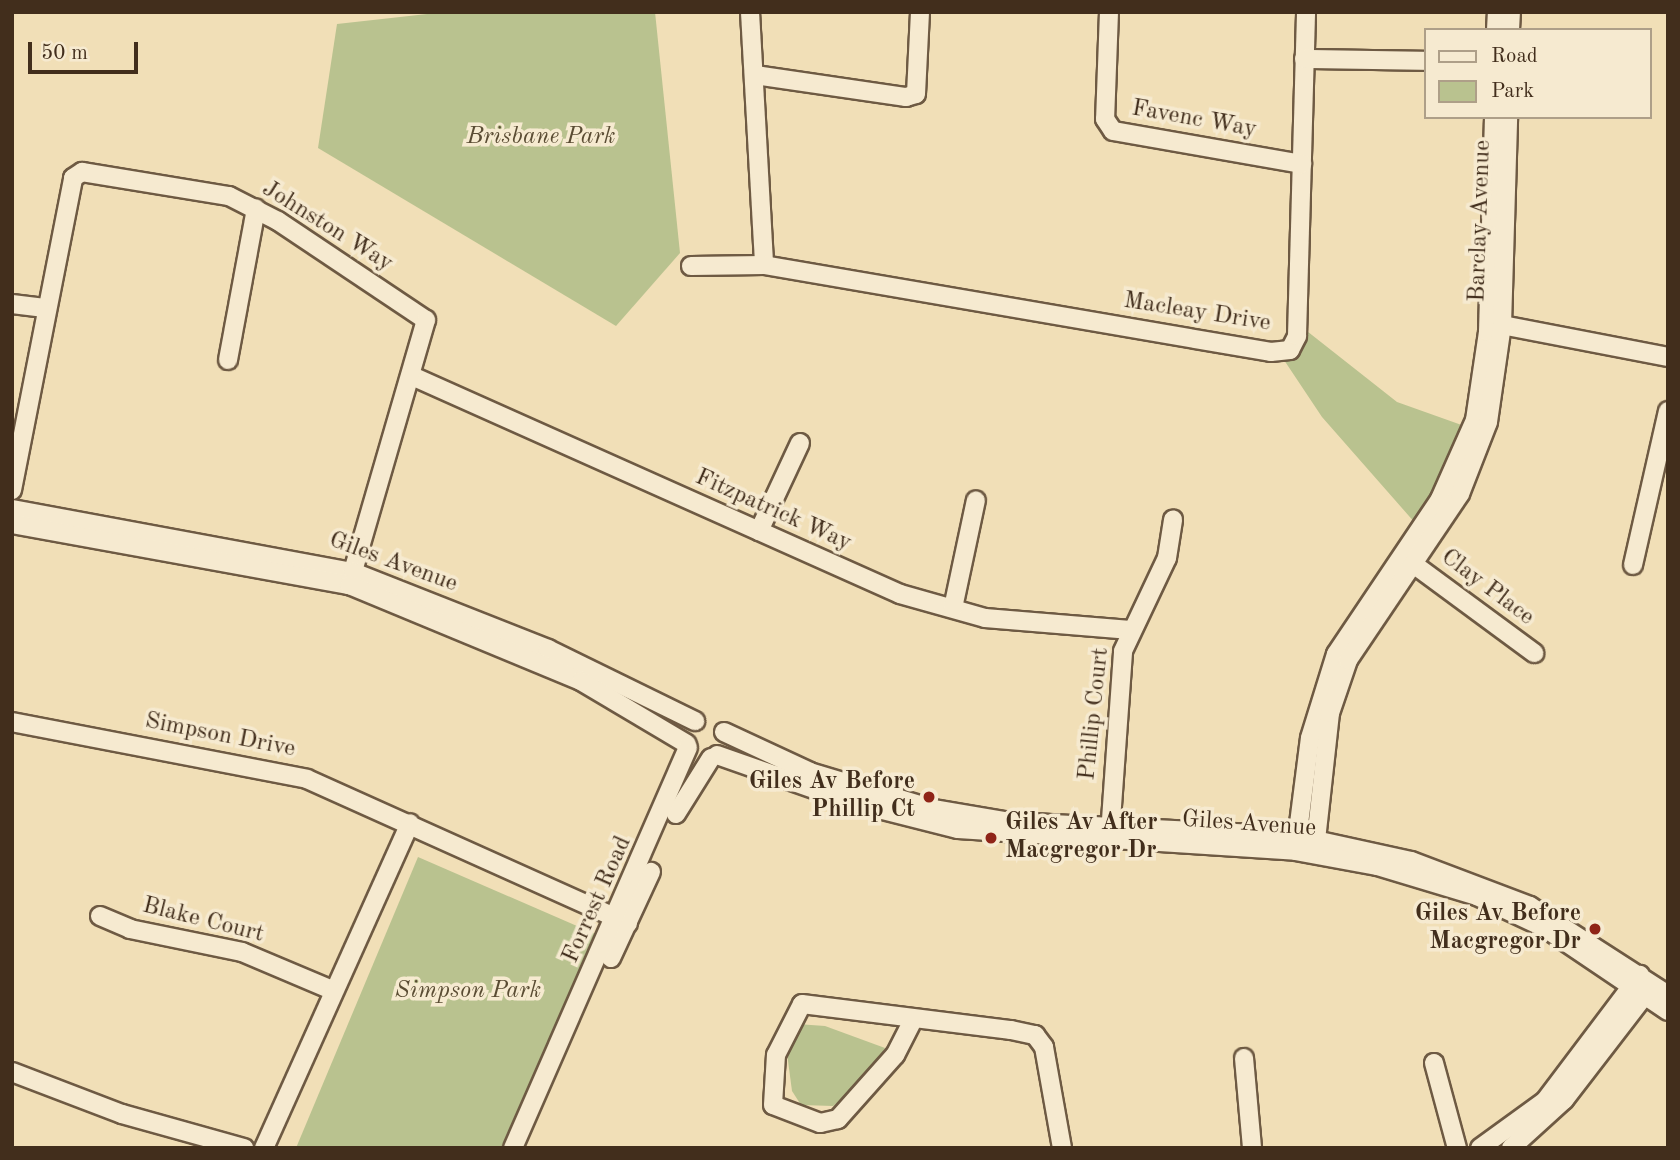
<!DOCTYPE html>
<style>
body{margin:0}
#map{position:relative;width:1680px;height:1160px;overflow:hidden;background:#f1dfb7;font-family:"Old Standard TT",serif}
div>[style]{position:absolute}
.green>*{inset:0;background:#b9c28f}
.roads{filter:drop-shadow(2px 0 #6e5a43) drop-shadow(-2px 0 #6e5a43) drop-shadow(0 2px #6e5a43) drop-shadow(0 -2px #6e5a43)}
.minor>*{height:18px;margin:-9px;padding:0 9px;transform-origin:9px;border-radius:9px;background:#f6ead0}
.dots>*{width:19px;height:19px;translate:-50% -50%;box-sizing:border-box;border:4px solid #f6ead0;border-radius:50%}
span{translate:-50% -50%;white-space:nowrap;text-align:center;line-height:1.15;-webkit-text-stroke:7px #f6ead0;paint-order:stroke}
.street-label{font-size:24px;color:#422e1c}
.park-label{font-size:24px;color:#5a4c33;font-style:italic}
.poi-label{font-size:24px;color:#422e1c;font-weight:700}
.right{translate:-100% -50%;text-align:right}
.left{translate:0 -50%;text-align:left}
.frame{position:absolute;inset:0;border:14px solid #422e1c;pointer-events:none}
.legend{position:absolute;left:1424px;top:28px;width:228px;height:91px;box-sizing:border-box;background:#f6ead0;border:2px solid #ae9f88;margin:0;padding:9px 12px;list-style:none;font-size:21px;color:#422e1c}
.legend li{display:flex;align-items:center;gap:14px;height:35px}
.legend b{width:35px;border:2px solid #ae9f88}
.scale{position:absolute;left:28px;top:42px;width:110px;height:32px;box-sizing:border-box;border:4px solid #422e1c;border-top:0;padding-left:9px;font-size:21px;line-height:24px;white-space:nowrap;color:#422e1c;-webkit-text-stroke:5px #f6ead0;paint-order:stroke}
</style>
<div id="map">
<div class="green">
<div style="clip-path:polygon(445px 12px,655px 12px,680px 253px,616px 326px,318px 148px,337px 24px)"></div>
<div style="clip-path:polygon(1298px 324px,1397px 402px,1470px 428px,1416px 524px,1322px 417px,1284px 360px)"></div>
<div style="clip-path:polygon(418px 857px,600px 936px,506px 1148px,296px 1148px)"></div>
<div style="clip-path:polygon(783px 1023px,825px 1026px,885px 1048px,866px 1079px,833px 1106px,801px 1105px,792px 1091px)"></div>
</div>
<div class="roads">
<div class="minor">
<div style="left:750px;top:12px;width:253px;rotate:86.8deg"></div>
<div style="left:764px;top:265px;width:514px;rotate:9.74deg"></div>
<div style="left:1271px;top:352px;width:19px;rotate:-6deg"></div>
<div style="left:1290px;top:350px;width:16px;rotate:-63deg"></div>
<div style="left:1297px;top:336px;width:324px;rotate:-88.4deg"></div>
<div style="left:1109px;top:12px;width:107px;rotate:92.1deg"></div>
<div style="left:1105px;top:119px;width:14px;rotate:56deg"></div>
<div style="left:1113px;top:131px;width:192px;rotate:9.9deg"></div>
<div style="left:1496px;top:30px;width:18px;rotate:-87deg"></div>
<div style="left:1510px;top:30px;width:18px;rotate:-87deg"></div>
<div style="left:1304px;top:59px;width:122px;rotate:0.9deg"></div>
<div style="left:755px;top:75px;width:153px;rotate:8.3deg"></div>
<div style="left:906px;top:97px;width:10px;rotate:-17deg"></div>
<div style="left:916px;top:94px;width:82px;rotate:-87.2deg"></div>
<div style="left:691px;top:266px;width:73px;rotate:-0.8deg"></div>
<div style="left:12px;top:304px;width:33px;rotate:7deg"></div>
<div style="left:1492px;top:323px;width:179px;rotate:10.9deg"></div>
<div style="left:228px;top:360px;width:154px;rotate:-79.5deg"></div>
<div style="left:412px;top:376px;width:534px;rotate:24.07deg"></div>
<div style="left:900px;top:594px;width:88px;rotate:15.8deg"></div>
<div style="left:985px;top:618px;width:146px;rotate:4.7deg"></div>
<div style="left:12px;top:490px;width:318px;rotate:-78.9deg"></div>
<div style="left:73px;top:178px;width:11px;rotate:-34deg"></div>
<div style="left:82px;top:172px;width:149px;rotate:9.3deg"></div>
<div style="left:229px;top:196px;width:55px;rotate:27deg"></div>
<div style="left:278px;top:221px;width:178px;rotate:33.8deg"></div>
<div style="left:426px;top:320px;width:276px;rotate:106.2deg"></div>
<div style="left:12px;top:509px;width:347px;rotate:10.5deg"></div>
<div style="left:353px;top:572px;width:210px;rotate:21.5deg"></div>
<div style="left:548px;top:649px;width:164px;rotate:26.1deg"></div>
<div style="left:12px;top:524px;width:342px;rotate:10.3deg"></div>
<div style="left:349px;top:585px;width:251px;rotate:22.5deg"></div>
<div style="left:581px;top:681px;width:123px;rotate:30.7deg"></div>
<div style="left:759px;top:531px;width:97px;rotate:-65deg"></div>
<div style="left:1404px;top:557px;width:162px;rotate:36.4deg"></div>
<div style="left:1633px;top:565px;width:158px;rotate:-77.2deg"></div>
<div style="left:953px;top:608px;width:110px;rotate:-78deg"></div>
<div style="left:12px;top:722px;width:300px;rotate:10.9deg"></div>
<div style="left:307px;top:779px;width:352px;rotate:24.2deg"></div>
<div style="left:724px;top:732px;width:95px;rotate:24.9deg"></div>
<div style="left:810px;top:772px;width:128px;rotate:16.7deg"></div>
<div style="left:933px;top:809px;width:79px;rotate:9.5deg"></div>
<div style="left:1011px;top:822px;width:286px;rotate:2.8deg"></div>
<div style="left:1297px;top:836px;width:117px;rotate:12.4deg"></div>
<div style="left:1411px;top:861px;width:127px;rotate:20.7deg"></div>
<div style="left:1530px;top:906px;width:164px;rotate:32.8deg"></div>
<div style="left:717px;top:755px;width:142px;rotate:19.3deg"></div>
<div style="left:851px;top:802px;width:110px;rotate:14.2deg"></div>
<div style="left:958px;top:829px;width:338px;rotate:3.7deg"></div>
<div style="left:1295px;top:851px;width:83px;rotate:10.4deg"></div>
<div style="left:1377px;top:866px;width:104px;rotate:16.7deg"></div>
<div style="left:1477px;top:896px;width:75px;rotate:25.2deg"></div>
<div style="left:1545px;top:928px;width:148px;rotate:34deg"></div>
<div style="left:676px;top:814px;width:66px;rotate:-58deg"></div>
<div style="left:1110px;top:834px;width:183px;rotate:-85.9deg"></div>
<div style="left:1123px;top:651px;width:103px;rotate:-64.7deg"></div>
<div style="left:1167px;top:558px;width:39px;rotate:-81deg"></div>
<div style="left:1296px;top:847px;width:110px;rotate:-82.7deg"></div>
<div style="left:1310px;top:738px;width:88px;rotate:-72.8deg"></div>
<div style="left:1336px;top:654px;width:187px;rotate:-56.1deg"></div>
<div style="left:1440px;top:499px;width:86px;rotate:-66.1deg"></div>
<div style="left:1475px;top:420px;width:89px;rotate:-81.6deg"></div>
<div style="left:1488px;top:332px;width:215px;rotate:-88.4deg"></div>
<div style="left:1315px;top:849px;width:137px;rotate:-83.7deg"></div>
<div style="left:1330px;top:713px;width:56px;rotate:-71.2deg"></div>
<div style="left:1348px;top:660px;width:200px;rotate:-56deg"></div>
<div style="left:1460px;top:494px;width:77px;rotate:-68.7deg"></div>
<div style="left:1488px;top:422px;width:98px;rotate:-81.8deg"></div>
<div style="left:1502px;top:325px;width:208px;rotate:-88.3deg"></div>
<div style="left:100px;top:916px;width:33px;rotate:23deg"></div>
<div style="left:130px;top:929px;width:114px;rotate:11.6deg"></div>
<div style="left:242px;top:952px;width:98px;rotate:22.9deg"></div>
<div style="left:611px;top:958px;width:95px;rotate:-65.1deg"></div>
<div style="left:912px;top:1022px;width:37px;rotate:117deg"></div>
<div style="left:895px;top:1055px;width:86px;rotate:131.7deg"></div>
<div style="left:838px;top:1119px;width:18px;rotate:167deg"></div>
<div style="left:820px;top:1123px;width:50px;rotate:-159deg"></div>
<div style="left:773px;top:1105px;width:50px;rotate:-86.6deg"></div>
<div style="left:776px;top:1055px;width:57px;rotate:-63deg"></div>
<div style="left:802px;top:1004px;width:211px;rotate:7.1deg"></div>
<div style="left:1011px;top:1030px;width:25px;rotate:12deg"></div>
<div style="left:1035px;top:1035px;width:15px;rotate:53deg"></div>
<div style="left:1044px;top:1047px;width:103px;rotate:79.9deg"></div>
<div style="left:1244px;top:1058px;width:90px;rotate:84.9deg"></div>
<div style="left:1434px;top:1063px;width:88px;rotate:74.9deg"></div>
<div style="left:12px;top:1072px;width:118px;rotate:20.9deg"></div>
<div style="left:122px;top:1114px;width:127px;rotate:15.6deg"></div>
<div style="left:264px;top:1148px;width:356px;rotate:-65.8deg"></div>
<div style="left:513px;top:1148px;width:437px;rotate:-66.4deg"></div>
<div style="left:1480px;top:1148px;width:80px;rotate:-35.9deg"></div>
<div style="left:1545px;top:1101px;width:158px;rotate:-53deg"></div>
<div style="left:1511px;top:1148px;width:72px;rotate:-42.2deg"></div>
<div style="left:1564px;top:1100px;width:143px;rotate:-52.4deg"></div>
</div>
</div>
<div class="dots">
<div style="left:929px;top:797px;background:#8f2418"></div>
<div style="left:991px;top:838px;background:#8f2418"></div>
<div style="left:1595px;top:929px;background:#8f2418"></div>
</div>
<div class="street-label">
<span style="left:1194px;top:120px;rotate:10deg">Favenc Way</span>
<span style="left:1481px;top:221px;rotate:-88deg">Barclay Avenue</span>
<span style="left:327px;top:227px;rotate:32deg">Johnston Way</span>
<span style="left:1197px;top:313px;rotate:9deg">Macleay Drive</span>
<span style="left:773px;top:511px;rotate:24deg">Fitzpatrick Way</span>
<span style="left:393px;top:563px;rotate:20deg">Giles Avenue</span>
<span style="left:1487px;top:588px;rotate:37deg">Clay Place</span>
<span style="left:1095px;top:714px;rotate:-84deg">Phillip Court</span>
<span style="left:220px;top:736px;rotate:11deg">Simpson Drive</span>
<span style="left:1249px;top:825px;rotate:4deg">Giles Avenue</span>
<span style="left:598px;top:900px;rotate:-66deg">Forrest Road</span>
<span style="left:203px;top:921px;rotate:14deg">Blake Court</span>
</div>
<div class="park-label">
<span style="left:541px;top:138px">Brisbane Park</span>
<span style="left:468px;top:992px">Simpson Park</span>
</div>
<div class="poi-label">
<span class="right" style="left:915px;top:797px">Giles Av Before<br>Phillip Ct</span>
<span class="left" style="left:1005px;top:838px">Giles Av After<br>Macgregor Dr</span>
<span class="right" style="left:1581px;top:929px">Giles Av Before<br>Macgregor Dr</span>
</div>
<div class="frame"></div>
<ul class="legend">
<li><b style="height:9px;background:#f6ead0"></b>Road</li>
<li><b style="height:19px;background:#b9c28f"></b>Park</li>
</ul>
<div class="scale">50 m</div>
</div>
